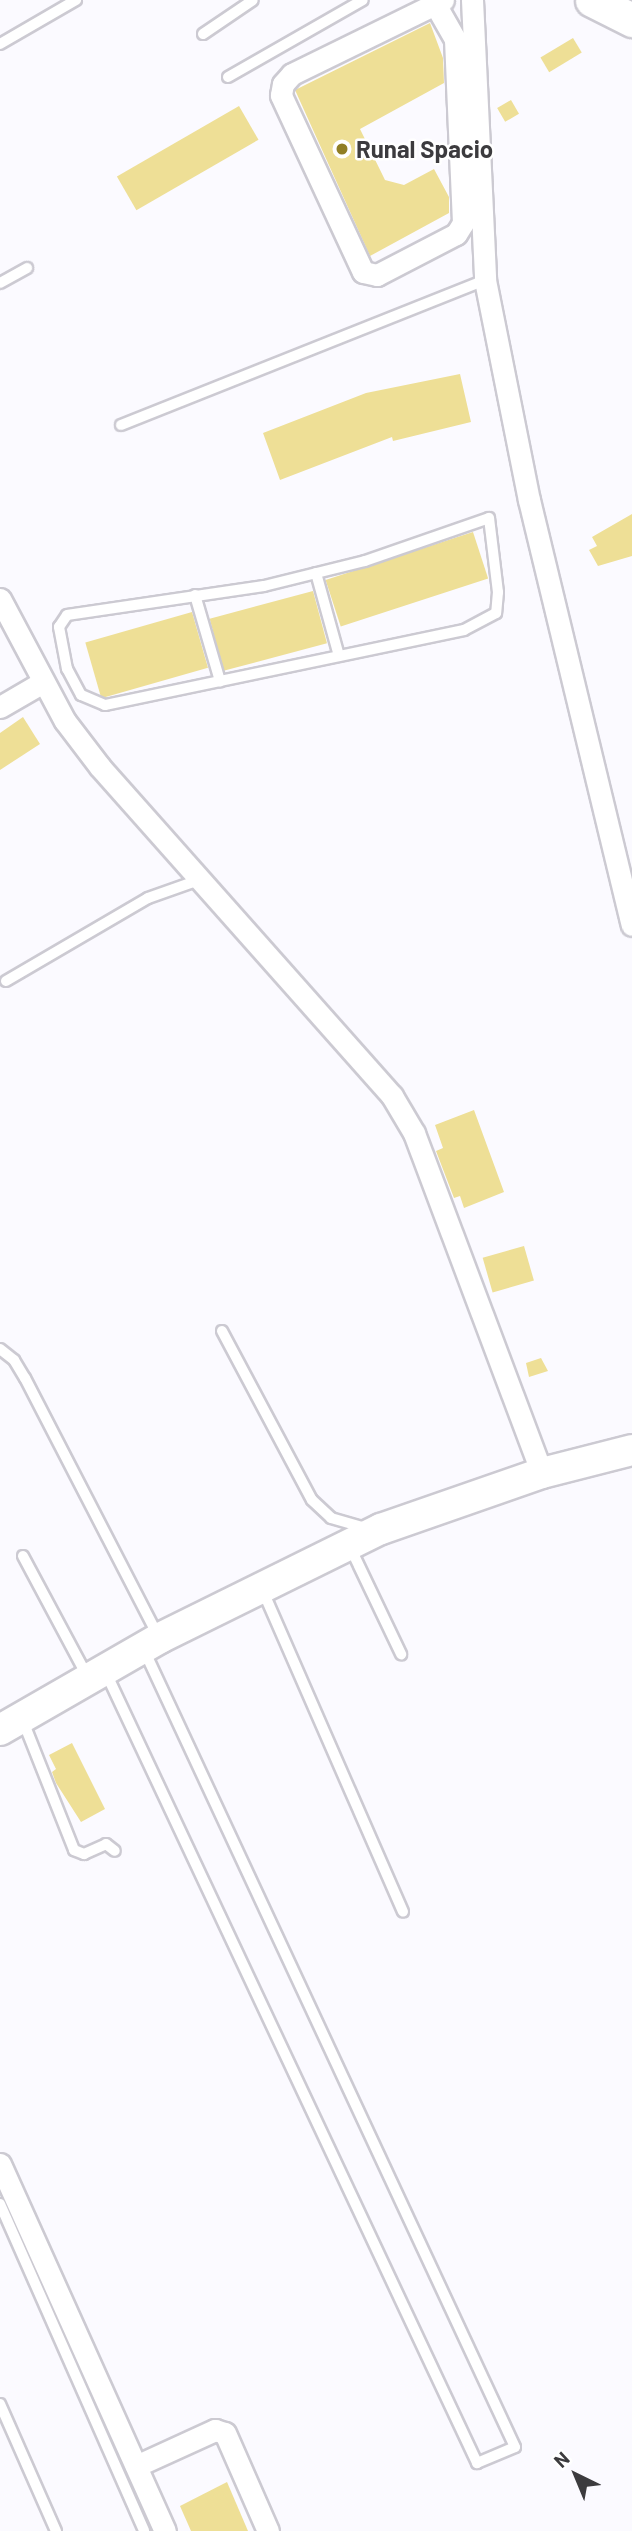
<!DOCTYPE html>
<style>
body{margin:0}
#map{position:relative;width:632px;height:2531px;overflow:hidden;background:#fbfaff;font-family:Barlow,sans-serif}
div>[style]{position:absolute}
.building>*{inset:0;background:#eedf96;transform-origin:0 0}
.roads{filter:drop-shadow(2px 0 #cccad2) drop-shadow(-2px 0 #cccad2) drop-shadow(0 2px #cccad2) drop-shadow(0 -2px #cccad2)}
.service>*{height:10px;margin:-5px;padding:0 5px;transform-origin:5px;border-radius:5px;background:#fff}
.minor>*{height:21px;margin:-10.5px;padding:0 10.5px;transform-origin:10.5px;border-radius:10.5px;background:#fff}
.secondary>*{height:30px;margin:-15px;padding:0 15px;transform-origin:15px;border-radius:15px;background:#fff}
.primary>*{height:33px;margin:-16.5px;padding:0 16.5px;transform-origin:16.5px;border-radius:16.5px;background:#fff}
.dots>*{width:19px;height:19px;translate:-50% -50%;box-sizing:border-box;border:4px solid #fff;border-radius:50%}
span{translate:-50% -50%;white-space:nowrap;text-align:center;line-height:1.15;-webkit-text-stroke:5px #fff;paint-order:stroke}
.poi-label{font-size:24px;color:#3c3b3e;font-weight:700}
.left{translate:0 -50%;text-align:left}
.north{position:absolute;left:541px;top:2440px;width:70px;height:70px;-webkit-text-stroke:5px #fff;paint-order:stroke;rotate:317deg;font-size:19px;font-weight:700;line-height:28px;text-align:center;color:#3c3b3e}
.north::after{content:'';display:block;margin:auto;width:24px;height:32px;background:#3c3b3e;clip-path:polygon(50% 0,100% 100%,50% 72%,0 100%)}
</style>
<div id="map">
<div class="building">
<div style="clip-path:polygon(430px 23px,443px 58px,444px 83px,360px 129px,385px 180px,404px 185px,434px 169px,449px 197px,449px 213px,370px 256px,295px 90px)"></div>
<div style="left:573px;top:38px;width:17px;height:38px;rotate:59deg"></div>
<div style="left:511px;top:100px;width:16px;height:16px;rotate:60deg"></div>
<div style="left:239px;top:106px;width:39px;height:141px;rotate:60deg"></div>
<div style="clip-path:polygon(460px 374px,471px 422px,393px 441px,392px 437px,280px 480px,263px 433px,366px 393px)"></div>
<div style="clip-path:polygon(632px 514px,632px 556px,598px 566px,589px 550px,597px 546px,592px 537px)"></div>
<div style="left:473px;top:532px;width:49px;height:155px;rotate:72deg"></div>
<div style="left:313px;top:591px;width:54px;height:107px;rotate:75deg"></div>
<div style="left:192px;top:612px;width:58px;height:111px;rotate:74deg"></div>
<div style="clip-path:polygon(23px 717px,40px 744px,0 770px,0 733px)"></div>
<div style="clip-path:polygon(474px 1110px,504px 1192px,464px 1208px,460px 1196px,454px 1198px,436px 1151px,443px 1148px,435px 1125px)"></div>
<div style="left:524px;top:1246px;width:36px;height:43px;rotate:74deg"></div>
<div style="clip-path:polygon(541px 1358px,548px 1371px,529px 1377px,526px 1363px)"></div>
<div style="clip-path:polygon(72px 1743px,105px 1809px,81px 1822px,56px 1783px,52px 1772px,56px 1769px,49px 1755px)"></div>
<div style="clip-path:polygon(227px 2482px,248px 2531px,191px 2531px,180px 2506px)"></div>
</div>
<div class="roads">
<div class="service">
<div style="left:203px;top:34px;width:60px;rotate:-34.2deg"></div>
<div style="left:0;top:44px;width:88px;rotate:-30.1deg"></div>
<div style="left:228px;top:77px;width:155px;rotate:-29.7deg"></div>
<div style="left:0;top:283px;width:31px;rotate:-29deg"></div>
<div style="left:121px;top:425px;width:392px;rotate:-21.7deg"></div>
<div style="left:489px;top:518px;width:75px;rotate:83.1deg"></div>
<div style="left:498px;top:592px;width:21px;rotate:95deg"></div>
<div style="left:496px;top:613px;width:36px;rotate:152deg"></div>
<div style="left:464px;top:630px;width:367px;rotate:168.2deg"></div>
<div style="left:105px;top:705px;width:26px;rotate:-157deg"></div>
<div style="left:81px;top:695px;width:30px;rotate:-118deg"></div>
<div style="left:67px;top:669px;width:43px;rotate:-100.8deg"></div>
<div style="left:59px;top:627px;width:14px;rotate:-56deg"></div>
<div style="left:67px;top:615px;width:199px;rotate:-8.4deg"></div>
<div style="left:264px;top:586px;width:104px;rotate:-13.9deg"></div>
<div style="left:365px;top:561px;width:131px;rotate:-19.1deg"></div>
<div style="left:316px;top:573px;width:86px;rotate:74.5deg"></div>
<div style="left:195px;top:595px;width:90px;rotate:73.8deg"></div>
<div style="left:6px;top:981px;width:164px;rotate:-30.3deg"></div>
<div style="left:148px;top:898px;width:54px;rotate:-19.4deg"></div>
<div style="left:222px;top:1331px;width:191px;rotate:62deg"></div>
<div style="left:312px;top:1500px;width:26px;rotate:43deg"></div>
<div style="left:331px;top:1518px;width:37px;rotate:16deg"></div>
<div style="left:0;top:1349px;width:18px;rotate:38deg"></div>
<div style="left:14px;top:1360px;width:21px;rotate:59deg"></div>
<div style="left:25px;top:1378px;width:290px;rotate:62.7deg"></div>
<div style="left:350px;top:1547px;width:119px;rotate:64.5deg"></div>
<div style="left:23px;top:1556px;width:136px;rotate:61.9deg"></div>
<div style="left:262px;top:1589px;width:352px;rotate:66.4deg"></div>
<div style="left:106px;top:1673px;width:873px;rotate:64.84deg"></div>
<div style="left:477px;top:2463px;width:41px;rotate:-22.8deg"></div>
<div style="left:515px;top:2447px;width:879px;rotate:-114.96deg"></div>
<div style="left:23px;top:1721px;width:139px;rotate:68.4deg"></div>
<div style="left:74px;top:1850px;width:11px;rotate:22deg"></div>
<div style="left:84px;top:1854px;width:24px;rotate:-24deg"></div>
<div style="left:106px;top:1844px;width:11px;rotate:38deg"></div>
<div style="left:0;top:2204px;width:357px;rotate:66.2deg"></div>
<div style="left:0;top:2404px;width:139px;rotate:66.2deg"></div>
</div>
<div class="minor">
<div style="left:472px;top:0;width:280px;rotate:87.3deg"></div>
<div style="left:485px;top:280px;width:224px;rotate:78.7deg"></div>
<div style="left:529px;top:500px;width:437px;rotate:76.4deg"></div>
<div style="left:435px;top:4px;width:40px;rotate:60.3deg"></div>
<div style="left:455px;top:39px;width:184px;rotate:87.5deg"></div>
<div style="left:463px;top:223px;width:13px;rotate:122deg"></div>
<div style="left:456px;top:234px;width:89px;rotate:152.6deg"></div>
<div style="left:377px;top:275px;width:14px;rotate:-168deg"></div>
<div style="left:363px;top:272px;width:195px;rotate:-114.9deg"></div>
<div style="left:281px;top:95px;width:11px;rotate:-80deg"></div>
<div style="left:283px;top:84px;width:13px;rotate:-48deg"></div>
<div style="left:292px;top:74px;width:168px;rotate:-26.1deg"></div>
<div style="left:0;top:599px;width:138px;rotate:62deg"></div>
<div style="left:65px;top:721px;width:58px;rotate:52.7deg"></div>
<div style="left:100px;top:767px;width:440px;rotate:48.4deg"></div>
<div style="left:392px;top:1096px;width:43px;rotate:59.3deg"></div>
<div style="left:414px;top:1133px;width:363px;rotate:69.4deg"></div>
<div style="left:0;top:707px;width:50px;rotate:-30.2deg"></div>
<div style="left:0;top:2164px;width:402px;rotate:65.8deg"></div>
<div style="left:136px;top:2466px;width:87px;rotate:-24.5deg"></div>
<div style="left:215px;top:2430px;width:10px;rotate:17deg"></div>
<div style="left:225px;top:2433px;width:107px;rotate:66.3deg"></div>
</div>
<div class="secondary">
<div style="left:0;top:1730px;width:185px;rotate:-29.9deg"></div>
<div style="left:160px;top:1638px;width:246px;rotate:-26.3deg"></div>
<div style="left:381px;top:1529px;width:170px;rotate:-19.2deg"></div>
<div style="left:542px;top:1473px;width:93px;rotate:-14.3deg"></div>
</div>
<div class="primary">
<div style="left:592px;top:0;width:45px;rotate:26.6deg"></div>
</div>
</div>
<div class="dots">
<div style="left:342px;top:149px;background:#907e24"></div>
</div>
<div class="poi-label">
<span class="left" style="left:356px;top:149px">Runal Spacio</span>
</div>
<div class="north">N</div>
</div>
